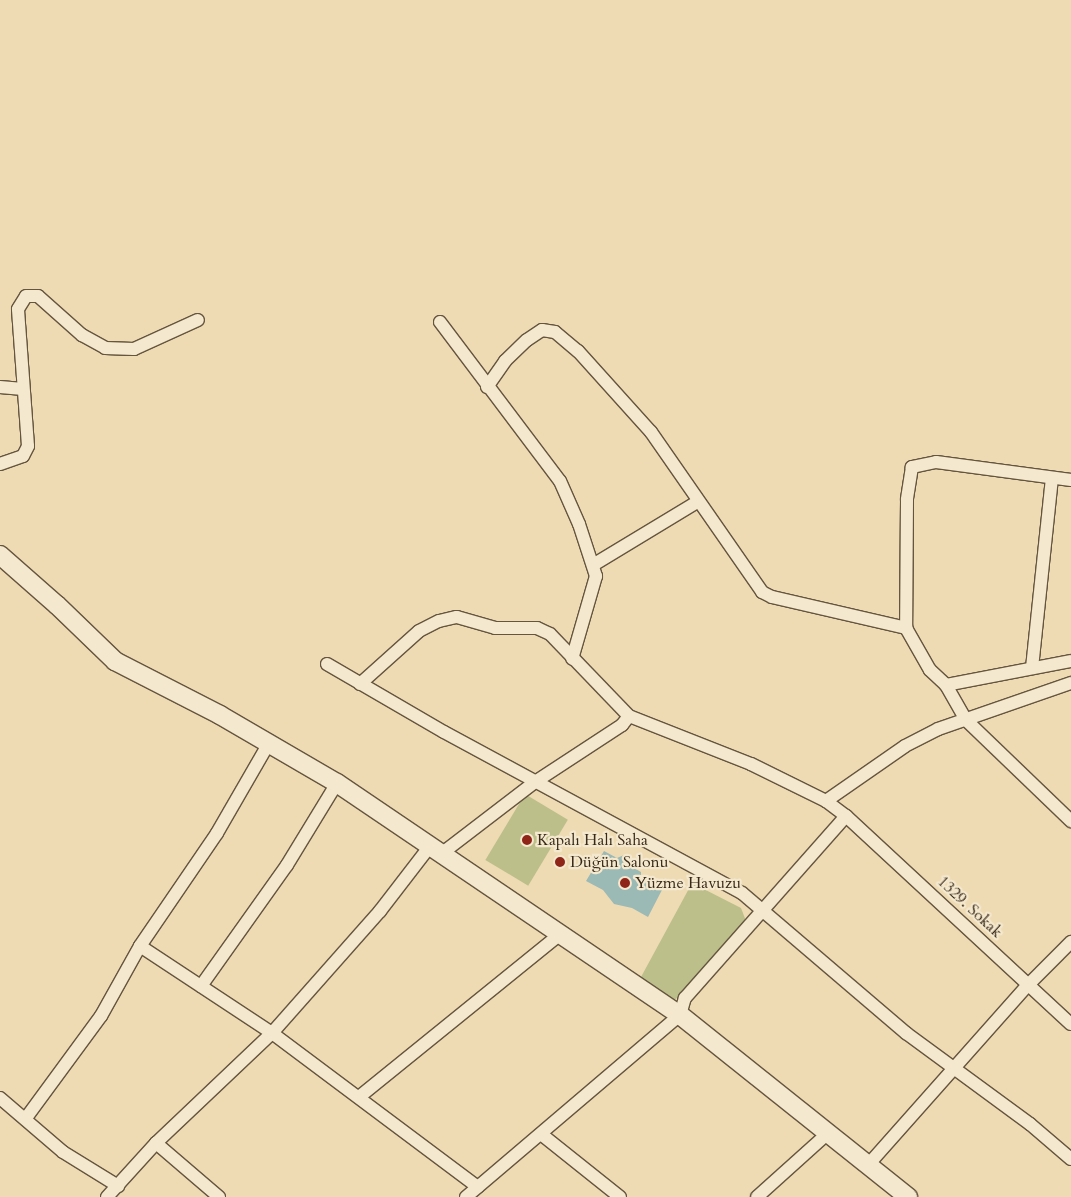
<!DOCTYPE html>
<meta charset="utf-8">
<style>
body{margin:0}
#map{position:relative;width:1071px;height:1197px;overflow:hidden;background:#eedbb3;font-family:Cardo,serif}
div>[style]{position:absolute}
.green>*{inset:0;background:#bcbf8a;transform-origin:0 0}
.water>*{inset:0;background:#9bb9b5}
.roads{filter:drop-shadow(1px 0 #65553f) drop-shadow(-1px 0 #65553f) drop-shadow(0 1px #65553f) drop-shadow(0 -1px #65553f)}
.street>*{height:12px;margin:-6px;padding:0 6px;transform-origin:6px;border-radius:6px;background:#f4e8ce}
.secondary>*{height:18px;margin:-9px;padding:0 9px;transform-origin:9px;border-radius:9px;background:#f4e8ce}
.dots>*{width:14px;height:14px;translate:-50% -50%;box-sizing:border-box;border:2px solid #f4e8ce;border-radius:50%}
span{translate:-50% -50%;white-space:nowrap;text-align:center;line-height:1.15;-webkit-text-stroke:4.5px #f4e8ce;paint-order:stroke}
.poi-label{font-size:16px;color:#372818}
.left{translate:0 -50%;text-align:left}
.street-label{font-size:16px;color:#372818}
</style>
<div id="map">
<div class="green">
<div style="left:525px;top:794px;width:50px;height:77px;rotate:31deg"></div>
<div style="clip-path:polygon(692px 883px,741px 908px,746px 921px,675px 1000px,641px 977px)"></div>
</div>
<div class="water">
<div style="clip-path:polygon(604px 851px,617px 858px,624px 855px,625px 863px,641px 872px,641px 879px,650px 878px,664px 886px,648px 917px,632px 908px,614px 904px,603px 890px,586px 881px)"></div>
</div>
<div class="roads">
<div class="street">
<div style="left:440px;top:322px;width:199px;rotate:53deg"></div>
<div style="left:560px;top:481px;width:47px;rotate:66.2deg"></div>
<div style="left:579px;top:524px;width:55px;rotate:71.9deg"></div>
<div style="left:596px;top:576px;width:86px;rotate:106.1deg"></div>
<div style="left:0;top:387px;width:23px;rotate:5deg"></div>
<div style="left:487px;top:387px;width:32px;rotate:-55deg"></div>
<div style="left:505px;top:361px;width:30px;rotate:-44deg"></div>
<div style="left:527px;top:340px;width:18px;rotate:-34deg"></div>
<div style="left:542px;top:330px;width:13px;rotate:9deg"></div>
<div style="left:555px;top:332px;width:30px;rotate:40deg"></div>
<div style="left:578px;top:351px;width:109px;rotate:48deg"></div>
<div style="left:651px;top:432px;width:195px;rotate:55.2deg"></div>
<div style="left:762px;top:592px;width:11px;rotate:27deg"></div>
<div style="left:772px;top:597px;width:138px;rotate:13deg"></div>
<div style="left:0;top:464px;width:24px;rotate:-19deg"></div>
<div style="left:23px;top:456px;width:11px;rotate:-63deg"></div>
<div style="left:28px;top:446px;width:137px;rotate:-94.2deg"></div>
<div style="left:18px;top:309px;width:15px;rotate:-58deg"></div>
<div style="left:26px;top:296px;width:12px"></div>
<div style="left:38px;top:296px;width:59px;rotate:41.6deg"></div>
<div style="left:82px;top:335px;width:26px;rotate:29deg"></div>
<div style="left:105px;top:348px;width:29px;rotate:2deg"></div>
<div style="left:134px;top:349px;width:70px;rotate:-24.4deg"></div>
<div style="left:1071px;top:480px;width:136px;rotate:-172.4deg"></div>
<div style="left:936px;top:462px;width:25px;rotate:168deg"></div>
<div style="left:912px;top:467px;width:33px;rotate:99deg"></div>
<div style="left:907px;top:500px;width:128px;rotate:90.4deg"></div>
<div style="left:906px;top:628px;width:48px;rotate:60.3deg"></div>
<div style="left:930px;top:670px;width:22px;rotate:43deg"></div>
<div style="left:946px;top:685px;width:40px;rotate:60.3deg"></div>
<div style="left:966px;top:720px;width:146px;rotate:43.9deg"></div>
<div style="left:593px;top:565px;width:122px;rotate:-31.2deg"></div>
<div style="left:327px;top:664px;width:135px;rotate:30.2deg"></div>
<div style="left:444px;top:732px;width:339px;rotate:28.4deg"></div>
<div style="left:742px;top:893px;width:216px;rotate:40.5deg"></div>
<div style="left:906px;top:1033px;width:154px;rotate:36.3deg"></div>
<div style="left:1030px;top:1124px;width:54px;rotate:40.5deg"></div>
<div style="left:1032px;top:668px;width:191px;rotate:-84deg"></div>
<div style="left:360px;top:684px;width:79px;rotate:-41.9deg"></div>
<div style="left:419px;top:631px;width:22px;rotate:-27deg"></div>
<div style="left:439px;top:621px;width:18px;rotate:-13deg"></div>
<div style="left:457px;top:617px;width:40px;rotate:16deg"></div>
<div style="left:495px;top:628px;width:42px"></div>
<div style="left:537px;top:628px;width:14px;rotate:25deg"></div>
<div style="left:550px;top:634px;width:114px;rotate:46.1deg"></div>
<div style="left:629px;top:716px;width:131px;rotate:21.5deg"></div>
<div style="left:751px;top:764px;width:84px;rotate:26.3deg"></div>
<div style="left:826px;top:801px;width:25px;rotate:37deg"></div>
<div style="left:846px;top:816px;width:306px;rotate:42.8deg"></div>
<div style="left:946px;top:685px;width:127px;rotate:-10.9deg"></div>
<div style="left:826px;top:801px;width:96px;rotate:-34.8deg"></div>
<div style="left:905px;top:746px;width:37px;rotate:-27deg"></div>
<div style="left:938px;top:729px;width:141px;rotate:-19.1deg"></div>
<div style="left:441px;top:854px;width:118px;rotate:-37.5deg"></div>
<div style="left:535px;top:782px;width:104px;rotate:-33.2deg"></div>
<div style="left:622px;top:725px;width:11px;rotate:-52deg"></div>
<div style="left:140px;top:946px;width:158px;rotate:33.4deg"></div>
<div style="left:272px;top:1033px;width:257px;rotate:36.8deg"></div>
<div style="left:201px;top:986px;width:148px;rotate:-54.6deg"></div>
<div style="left:287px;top:865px;width:96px;rotate:-58.6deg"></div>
<div style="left:359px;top:1097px;width:259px;rotate:-39deg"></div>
<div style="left:0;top:1098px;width:83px;rotate:40.6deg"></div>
<div style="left:63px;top:1152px;width:65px;rotate:31.7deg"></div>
<div style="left:26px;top:1118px;width:127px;rotate:-53.7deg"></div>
<div style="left:101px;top:1016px;width:80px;rotate:-60.9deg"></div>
<div style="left:140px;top:946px;width:137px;rotate:-55.7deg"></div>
<div style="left:217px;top:833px;width:104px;rotate:-60deg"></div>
<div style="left:541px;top:1134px;width:101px;rotate:38.6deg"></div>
<div style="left:156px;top:1143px;width:83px;rotate:40.6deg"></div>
<div style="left:868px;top:1165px;width:241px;rotate:-48.4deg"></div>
<div style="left:1028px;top:985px;width:61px;rotate:-45deg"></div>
<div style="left:107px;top:1197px;width:73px;rotate:-47.8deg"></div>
<div style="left:156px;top:1143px;width:160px;rotate:-43.5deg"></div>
<div style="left:272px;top:1033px;width:163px;rotate:-48.5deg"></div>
<div style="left:380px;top:911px;width:82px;rotate:-52.4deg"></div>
<div style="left:466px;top:1197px;width:281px;rotate:-40.4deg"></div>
<div style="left:680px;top:1015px;width:18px;rotate:-74deg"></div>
<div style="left:685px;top:998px;width:243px;rotate:-48.5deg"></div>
<div style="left:757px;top:1197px;width:94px;rotate:-42deg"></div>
</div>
<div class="secondary">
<div style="left:0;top:555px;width:76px;rotate:41.3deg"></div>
<div style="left:57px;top:605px;width:81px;rotate:44deg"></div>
<div style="left:115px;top:661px;width:118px;rotate:27.2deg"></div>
<div style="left:220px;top:715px;width:135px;rotate:30.2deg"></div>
<div style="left:337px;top:783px;width:414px;rotate:34.1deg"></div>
<div style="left:680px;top:1015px;width:292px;rotate:38.6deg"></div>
</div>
</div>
<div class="dots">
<div style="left:527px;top:840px;background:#8f2418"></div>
<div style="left:560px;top:862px;background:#8f2418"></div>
<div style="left:625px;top:883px;background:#8f2418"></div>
</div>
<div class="poi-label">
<span class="left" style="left:537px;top:840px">Kapalı Halı Saha</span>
<span class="left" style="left:570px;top:862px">Düğün Salonu</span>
<span class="left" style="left:635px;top:883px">Yüzme Havuzu</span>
</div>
<div class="street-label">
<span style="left:970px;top:907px;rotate:43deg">1329. Sokak</span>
</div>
</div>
